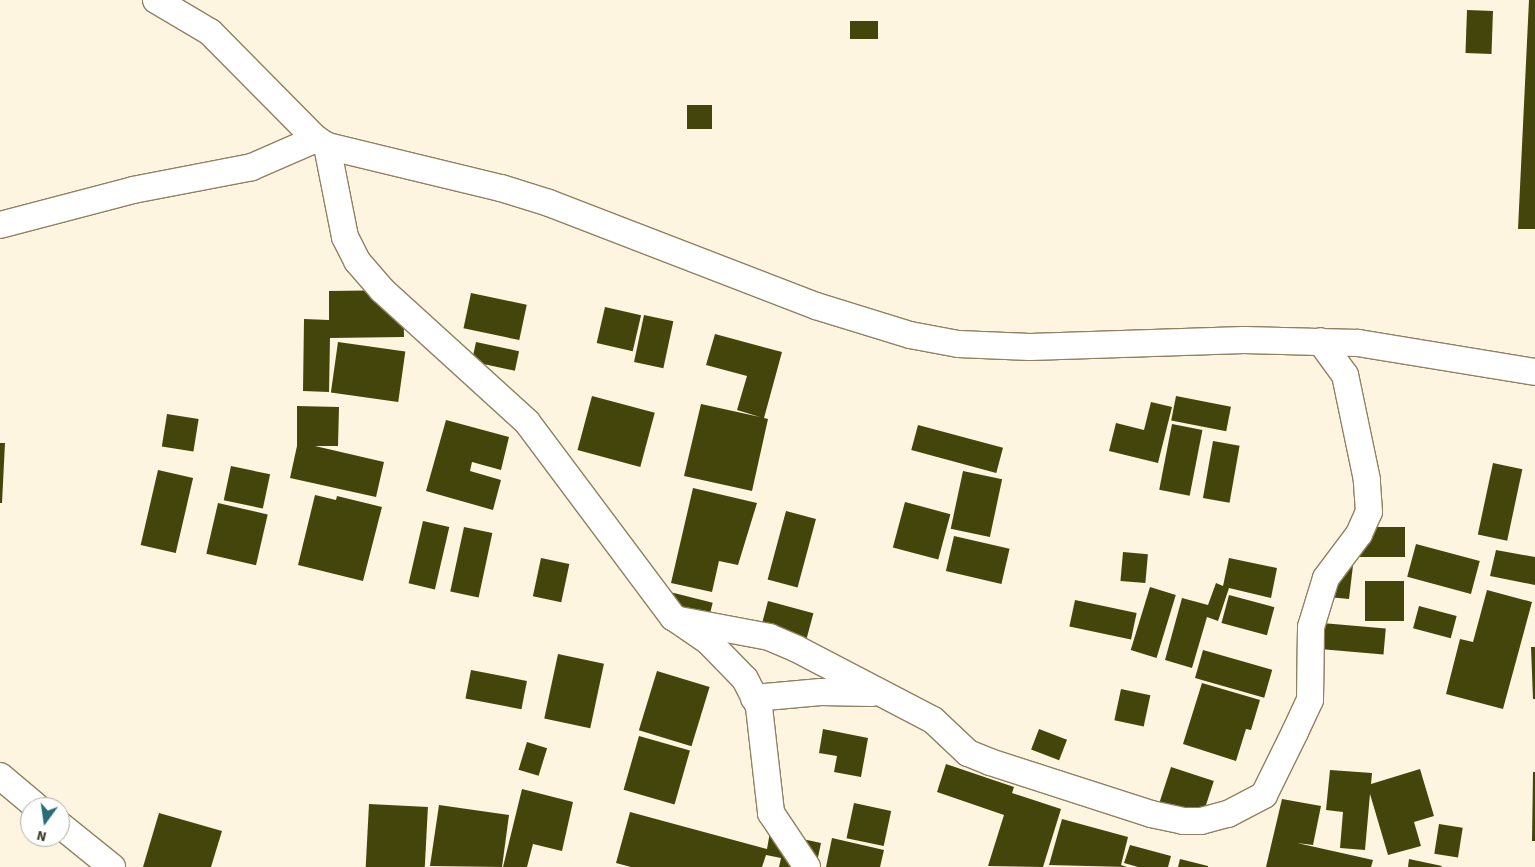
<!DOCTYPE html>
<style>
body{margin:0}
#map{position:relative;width:1535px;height:867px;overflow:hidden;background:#fef5e0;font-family:"Source Sans 3",sans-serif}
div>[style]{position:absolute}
.building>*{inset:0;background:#43450b;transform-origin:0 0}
.roads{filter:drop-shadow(1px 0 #8f8162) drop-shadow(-1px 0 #8f8162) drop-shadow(0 1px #8f8162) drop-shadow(0 -1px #8f8162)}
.street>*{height:26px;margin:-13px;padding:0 13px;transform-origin:13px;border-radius:13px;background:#fff}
span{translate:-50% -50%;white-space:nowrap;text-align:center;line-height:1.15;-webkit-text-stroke:5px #fff;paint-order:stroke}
.north{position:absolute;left:20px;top:797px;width:50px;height:50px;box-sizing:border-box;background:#fff;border:1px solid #afada7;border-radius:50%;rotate:194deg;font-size:14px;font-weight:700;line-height:20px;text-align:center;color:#383124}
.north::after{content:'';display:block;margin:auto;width:18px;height:22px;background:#256d79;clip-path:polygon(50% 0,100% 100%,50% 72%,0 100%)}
</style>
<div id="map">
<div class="building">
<div style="clip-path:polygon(1529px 0,1535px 0,1535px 229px,1518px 229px)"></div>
<div style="left:1467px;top:10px;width:26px;height:43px;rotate:2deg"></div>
<div style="left:850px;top:21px;width:28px;height:18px"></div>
<div style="left:687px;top:105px;width:25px;height:24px"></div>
<div style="clip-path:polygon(403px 290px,404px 337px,330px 338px,329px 392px,303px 391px,304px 319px,329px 320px,329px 291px)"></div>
<div style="left:471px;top:293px;width:57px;height:36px;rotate:12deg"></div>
<div style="left:605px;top:307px;width:37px;height:37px;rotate:13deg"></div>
<div style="left:644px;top:315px;width:30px;height:48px;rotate:12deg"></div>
<div style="clip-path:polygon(715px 334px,782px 352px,764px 418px,768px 419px,752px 491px,684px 476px,701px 404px,760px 417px,737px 410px,747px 376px,706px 365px)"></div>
<div style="left:338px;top:342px;width:68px;height:51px;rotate:8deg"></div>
<div style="left:476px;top:342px;width:44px;height:20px;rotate:12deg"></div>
<div style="left:592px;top:396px;width:65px;height:56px;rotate:15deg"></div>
<div style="left:1176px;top:396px;width:56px;height:25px;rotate:11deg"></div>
<div style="clip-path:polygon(1151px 402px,1172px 407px,1158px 463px,1109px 451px,1116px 423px,1144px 430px)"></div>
<div style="clip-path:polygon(297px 406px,339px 407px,338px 446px,315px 446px,384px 462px,376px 497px,290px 478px,297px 446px)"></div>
<div style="left:167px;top:414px;width:32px;height:33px;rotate:9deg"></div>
<div style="clip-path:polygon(446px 420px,509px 437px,501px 470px,472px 462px,470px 471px,501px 480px,493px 510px,426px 491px)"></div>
<div style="left:1172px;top:424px;width:31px;height:67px;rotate:11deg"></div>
<div style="left:918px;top:425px;width:88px;height:26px;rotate:15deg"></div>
<div style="left:1213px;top:441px;width:27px;height:58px;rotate:10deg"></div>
<div style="clip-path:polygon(0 443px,5px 443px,2px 503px,0 503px)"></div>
<div style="left:1493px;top:463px;width:30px;height:73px;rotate:12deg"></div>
<div style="left:231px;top:466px;width:40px;height:35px;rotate:12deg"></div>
<div style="left:158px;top:470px;width:36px;height:77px;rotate:13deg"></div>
<div style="left:963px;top:471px;width:40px;height:59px;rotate:12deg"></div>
<div style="clip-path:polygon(693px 488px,757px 503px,738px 565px,719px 561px,712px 592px,671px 583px)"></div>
<div style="clip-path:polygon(315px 495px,336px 500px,337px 496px,382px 507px,363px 581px,298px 565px)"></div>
<div style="left:905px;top:502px;width:47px;height:47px;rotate:15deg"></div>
<div style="left:218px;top:503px;width:51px;height:52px;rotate:13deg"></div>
<div style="left:786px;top:511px;width:31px;height:71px;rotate:15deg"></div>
<div style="left:423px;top:521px;width:27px;height:64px;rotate:13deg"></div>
<div style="left:464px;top:527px;width:29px;height:66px;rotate:12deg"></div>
<div style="clip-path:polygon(1348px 527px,1405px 527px,1405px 557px,1354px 557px,1349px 599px,1328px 597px)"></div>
<div style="left:954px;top:536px;width:57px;height:36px;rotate:13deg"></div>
<div style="left:1416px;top:544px;width:66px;height:34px;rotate:15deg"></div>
<div style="clip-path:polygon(1496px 550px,1535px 557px,1535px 585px,1490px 576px)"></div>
<div style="left:1123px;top:552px;width:25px;height:29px;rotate:5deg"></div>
<div style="left:541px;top:558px;width:29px;height:39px;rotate:12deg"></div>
<div style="clip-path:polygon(1229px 558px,1277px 568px,1271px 598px,1229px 588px,1218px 621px,1207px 617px,1192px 668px,1165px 660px,1182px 598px,1208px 605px,1216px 583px,1223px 586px)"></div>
<div style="left:1404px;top:581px;width:40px;height:39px;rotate:90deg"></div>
<div style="left:1150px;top:587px;width:27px;height:66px;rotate:17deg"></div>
<div style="clip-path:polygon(1487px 590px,1532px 602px,1503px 709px,1446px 694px,1460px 639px,1473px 642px)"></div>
<div style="left:670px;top:592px;width:44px;height:24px;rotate:14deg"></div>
<div style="left:1229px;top:595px;width:47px;height:29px;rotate:15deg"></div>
<div style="left:1075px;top:600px;width:63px;height:27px;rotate:12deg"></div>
<div style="left:768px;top:601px;width:47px;height:45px;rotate:15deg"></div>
<div style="left:1419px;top:606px;width:39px;height:23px;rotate:15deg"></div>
<div style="left:1322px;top:623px;width:64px;height:26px;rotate:5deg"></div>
<div style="clip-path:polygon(1531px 647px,1535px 647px,1535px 699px,1533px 699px)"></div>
<div style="left:1203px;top:650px;width:72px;height:29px;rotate:16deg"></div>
<div style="left:558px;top:654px;width:47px;height:66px;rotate:12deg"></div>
<div style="left:471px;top:670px;width:57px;height:29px;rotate:11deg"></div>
<div style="left:657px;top:671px;width:55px;height:62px;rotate:17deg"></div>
<div style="clip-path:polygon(1202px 683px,1260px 700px,1251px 730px,1246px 729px,1236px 761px,1183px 744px)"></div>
<div style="left:1121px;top:689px;width:30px;height:32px;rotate:12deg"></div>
<div style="clip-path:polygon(823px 729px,868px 738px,861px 777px,834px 772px,837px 756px,819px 753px)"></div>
<div style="left:1039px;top:729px;width:30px;height:22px;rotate:21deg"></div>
<div style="left:639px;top:736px;width:53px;height:56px;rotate:16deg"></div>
<div style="left:527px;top:742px;width:21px;height:29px;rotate:17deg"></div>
<div style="clip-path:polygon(946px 764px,1014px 787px,1012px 793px,1061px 809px,1043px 867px,988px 866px,1004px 815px,937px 792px)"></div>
<div style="left:1171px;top:767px;width:45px;height:41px;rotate:18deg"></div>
<div style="clip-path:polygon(1420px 769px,1434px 816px,1414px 822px,1421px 846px,1388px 855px,1370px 794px,1365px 850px,1340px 848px,1343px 812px,1326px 810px,1330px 770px,1372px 773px,1371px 784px)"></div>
<div style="clip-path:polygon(1533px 772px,1535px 772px,1535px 841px,1532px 841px)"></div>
<div style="clip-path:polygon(522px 789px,573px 802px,562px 851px,533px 844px,527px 867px,503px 867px)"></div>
<div style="clip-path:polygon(1282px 799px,1321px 806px,1313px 845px,1297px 843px,1373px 860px,1371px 867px,1266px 867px)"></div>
<div style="left:854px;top:803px;width:38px;height:36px;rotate:12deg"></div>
<div style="left:369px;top:804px;width:59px;height:63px;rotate:3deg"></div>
<div style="clip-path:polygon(439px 805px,509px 815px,502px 867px,430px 866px)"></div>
<div style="clip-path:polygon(630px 812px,767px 849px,770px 832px,821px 843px,816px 867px,779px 867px,781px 858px,766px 855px,762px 867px,631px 867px,616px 863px)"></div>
<div style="clip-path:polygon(159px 813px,222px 831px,211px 867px,143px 867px)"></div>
<div style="clip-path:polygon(1062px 819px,1128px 837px,1121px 865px,1127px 867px,1049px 865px)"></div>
<div style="left:1439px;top:824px;width:24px;height:30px;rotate:9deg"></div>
<div style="clip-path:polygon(832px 838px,884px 850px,880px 867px,826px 867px)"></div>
<div style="clip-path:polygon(1130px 845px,1171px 856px,1168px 867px,1138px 867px,1124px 863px)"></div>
<div style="clip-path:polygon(1180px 859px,1208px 866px,1208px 867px,1178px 867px)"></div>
<div style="clip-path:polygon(1409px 859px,1442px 866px,1441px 867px,1408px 867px)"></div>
</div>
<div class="roads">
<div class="street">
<div style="left:156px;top:0;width:63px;rotate:30.7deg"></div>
<div style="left:210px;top:32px;width:151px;rotate:45.3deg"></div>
<div style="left:316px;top:139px;width:13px;rotate:32deg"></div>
<div style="left:327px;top:146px;width:179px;rotate:13.6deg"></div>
<div style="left:501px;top:188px;width:50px;rotate:17.4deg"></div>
<div style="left:549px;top:203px;width:286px;rotate:21.1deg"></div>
<div style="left:816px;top:306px;width:98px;rotate:17.1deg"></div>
<div style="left:910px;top:335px;width:49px;rotate:10.6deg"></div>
<div style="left:958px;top:344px;width:72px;rotate:2.4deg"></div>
<div style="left:1030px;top:347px;width:214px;rotate:-1.9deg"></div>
<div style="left:1244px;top:340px;width:114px;rotate:1.5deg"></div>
<div style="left:1358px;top:343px;width:179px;rotate:9.3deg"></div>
<div style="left:327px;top:146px;width:93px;rotate:78.8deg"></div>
<div style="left:345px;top:237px;width:27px;rotate:63deg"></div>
<div style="left:357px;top:261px;width:38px;rotate:49deg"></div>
<div style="left:382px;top:290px;width:196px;rotate:42.3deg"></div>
<div style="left:527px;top:422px;width:244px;rotate:53.2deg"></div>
<div style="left:673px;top:617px;width:42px;rotate:34.4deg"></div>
<div style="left:708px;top:641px;width:53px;rotate:45.8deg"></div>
<div style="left:745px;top:679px;width:31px;rotate:63deg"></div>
<div style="left:759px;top:707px;width:107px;rotate:83.5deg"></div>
<div style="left:771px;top:813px;width:65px;rotate:56.3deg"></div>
<div style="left:0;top:225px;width:138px;rotate:-14.7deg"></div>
<div style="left:133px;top:190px;width:121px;rotate:-10.9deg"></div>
<div style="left:252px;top:167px;width:70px;rotate:-23.6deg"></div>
<div style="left:679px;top:620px;width:92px;rotate:10.7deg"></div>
<div style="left:769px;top:637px;width:30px;rotate:23deg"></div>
<div style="left:797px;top:649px;width:153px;rotate:27.6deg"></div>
<div style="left:933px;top:720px;width:48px;rotate:43.3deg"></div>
<div style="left:968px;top:753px;width:24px;rotate:22deg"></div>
<div style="left:990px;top:762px;width:169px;rotate:17.9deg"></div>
<div style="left:1151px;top:814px;width:33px;rotate:12deg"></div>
<div style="left:1183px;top:821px;width:18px"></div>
<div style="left:1201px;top:821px;width:28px;rotate:-15deg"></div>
<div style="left:1228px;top:814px;width:41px;rotate:-27.8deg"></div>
<div style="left:1264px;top:795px;width:70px;rotate:-63.8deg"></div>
<div style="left:1295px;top:732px;width:35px;rotate:-65deg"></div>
<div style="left:1310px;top:700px;width:73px;rotate:-89.2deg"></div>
<div style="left:1311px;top:627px;width:51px;rotate:-73deg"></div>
<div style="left:1326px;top:578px;width:55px;rotate:-53.1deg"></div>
<div style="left:1359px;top:534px;width:24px;rotate:-66deg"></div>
<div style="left:1369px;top:512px;width:32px;rotate:-94deg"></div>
<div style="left:1367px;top:480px;width:107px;rotate:-101.8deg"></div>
<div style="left:1345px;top:375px;width:42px;rotate:-126.3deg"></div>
<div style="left:754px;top:698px;width:67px;rotate:-5.1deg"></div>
<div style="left:821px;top:692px;width:51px;rotate:1.1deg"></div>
<div style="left:0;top:776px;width:48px;rotate:40deg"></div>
<div style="left:60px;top:825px;width:67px;rotate:38.9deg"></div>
</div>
</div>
<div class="north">N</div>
</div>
